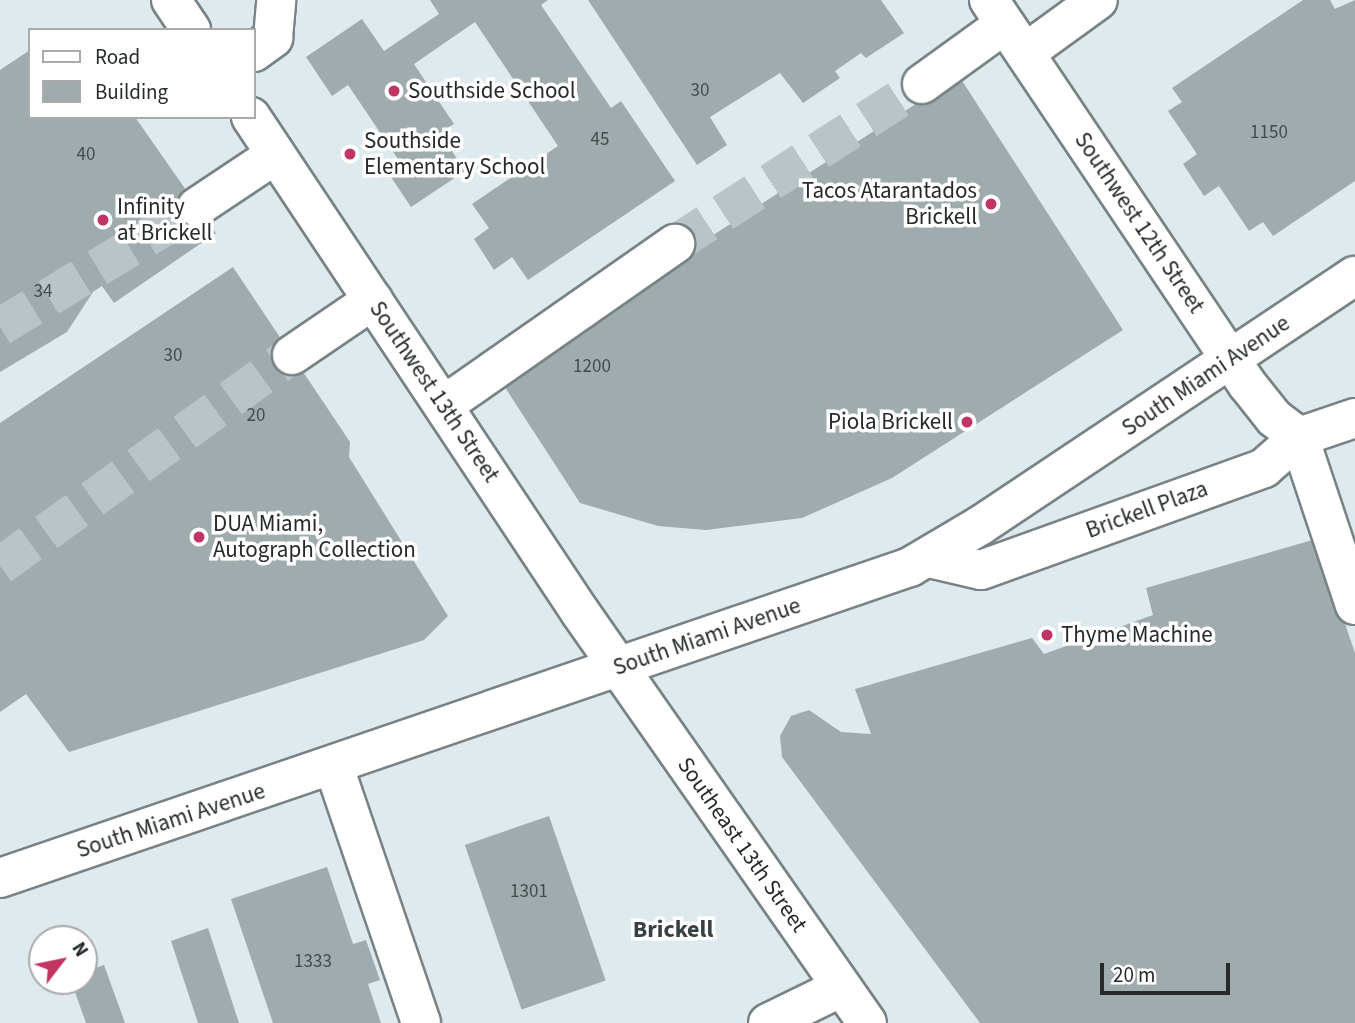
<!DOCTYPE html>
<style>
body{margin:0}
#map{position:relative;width:1355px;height:1023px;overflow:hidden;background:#deeaed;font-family:"Source Sans 3",sans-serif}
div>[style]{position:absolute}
.building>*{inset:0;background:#a0abae;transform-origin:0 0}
.minor-tunnel>*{height:38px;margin-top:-19px;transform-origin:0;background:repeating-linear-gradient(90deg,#b9c4c6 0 38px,transparent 0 57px)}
.roads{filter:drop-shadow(2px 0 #788386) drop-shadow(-2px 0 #788386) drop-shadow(0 2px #788386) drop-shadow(0 -2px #788386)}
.minor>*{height:38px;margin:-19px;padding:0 19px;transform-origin:19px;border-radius:19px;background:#fff}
.major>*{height:38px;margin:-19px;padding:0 19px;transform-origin:19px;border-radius:19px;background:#fff}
.dots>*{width:19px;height:19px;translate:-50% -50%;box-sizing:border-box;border:4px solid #fff;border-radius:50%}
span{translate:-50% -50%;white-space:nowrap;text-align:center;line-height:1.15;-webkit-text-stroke:7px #fff;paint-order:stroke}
.number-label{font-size:19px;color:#444a4c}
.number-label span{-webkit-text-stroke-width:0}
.poi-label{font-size:23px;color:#262a2c}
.left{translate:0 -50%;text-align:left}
.right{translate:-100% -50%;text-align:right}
.street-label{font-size:23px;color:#262a2c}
.neighbourhood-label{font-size:24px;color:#374144;font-weight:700}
.legend{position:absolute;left:28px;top:28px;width:228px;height:91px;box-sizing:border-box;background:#fff;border:2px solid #a8aaab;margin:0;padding:9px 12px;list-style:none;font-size:21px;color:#262a2c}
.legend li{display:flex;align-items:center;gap:14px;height:35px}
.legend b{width:35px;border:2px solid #a8aaab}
.north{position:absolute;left:28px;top:925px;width:70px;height:70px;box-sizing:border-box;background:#fff;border:2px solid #a8aaab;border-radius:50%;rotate:58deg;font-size:19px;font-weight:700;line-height:28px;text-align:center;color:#262a2c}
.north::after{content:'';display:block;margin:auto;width:24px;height:32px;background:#c23461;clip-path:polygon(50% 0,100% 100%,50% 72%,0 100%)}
.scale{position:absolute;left:1100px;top:963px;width:130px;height:32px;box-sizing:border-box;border:4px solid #262a2c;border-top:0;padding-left:9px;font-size:21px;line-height:24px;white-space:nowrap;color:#262a2c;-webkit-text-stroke:5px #fff;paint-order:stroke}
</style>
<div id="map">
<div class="building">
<div style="clip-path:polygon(430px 0,548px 0,541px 5px,611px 108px,621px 101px,675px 181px,528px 280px,512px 257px,494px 270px,474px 239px,489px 228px,472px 204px,558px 146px,475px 22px,414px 64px,454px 124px,440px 133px,465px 171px,411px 207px,387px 171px,400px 162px,348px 85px,332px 96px,306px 57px,362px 19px,384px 51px,439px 14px)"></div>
<div style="clip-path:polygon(588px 0,881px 0,904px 33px,866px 58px,861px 53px,835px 71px,840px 78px,803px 103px,780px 73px,710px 117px,727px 145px,697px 165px)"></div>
<div style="clip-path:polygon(1303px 0,1330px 0,1335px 9px,1355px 0,1355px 181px,1273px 236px,1263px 222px,1249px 231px,1219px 186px,1204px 196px,1183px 164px,1197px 154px,1168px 111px,1182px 102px,1172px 88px)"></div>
<div style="clip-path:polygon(30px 50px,30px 117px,135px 117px,216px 233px,114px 303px,102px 286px,93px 292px,67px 332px,0 372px,0 70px)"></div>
<div style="clip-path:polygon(959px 76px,1123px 330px,892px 478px,802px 518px,706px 530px,658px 526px,580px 503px,497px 375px)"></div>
<div style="clip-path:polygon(233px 267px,350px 442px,349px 457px,448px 616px,424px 640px,69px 752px,26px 694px,0 712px,0 423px)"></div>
<div style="clip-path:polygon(1316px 539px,1355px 653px,1355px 1023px,980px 1023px,782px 757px,780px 736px,791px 716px,809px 710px,841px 732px,871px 734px,855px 689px,1032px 638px,1044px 654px,1153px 615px,1146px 588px)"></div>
<div style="left:549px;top:816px;width:174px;height:89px;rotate:71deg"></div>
<div style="clip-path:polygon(327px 867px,353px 944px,366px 940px,380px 980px,368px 984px,381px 1023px,273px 1023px,231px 899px)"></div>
<div style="clip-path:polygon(208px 928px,239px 1023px,198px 1023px,171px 941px)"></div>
<div style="clip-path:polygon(104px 965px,125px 1023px,86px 1023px,71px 981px,84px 981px,84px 972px)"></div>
</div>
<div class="minor-tunnel">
<div style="left:675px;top:244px;width:294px;rotate:-32.9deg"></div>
<div style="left:0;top:327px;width:231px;rotate:-31.3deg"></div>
<div style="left:0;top:566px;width:360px;rotate:-35.9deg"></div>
</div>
<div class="roads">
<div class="minor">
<div style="left:989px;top:0;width:463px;rotate:56.1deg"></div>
<div style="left:1247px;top:384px;width:43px;rotate:51.5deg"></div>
<div style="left:1274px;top:418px;width:31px;rotate:37deg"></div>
<div style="left:254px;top:52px;width:24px;rotate:-36deg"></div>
<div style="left:273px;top:38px;width:38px;rotate:-85deg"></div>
<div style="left:1025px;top:53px;width:90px;rotate:-36deg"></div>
<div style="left:922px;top:84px;width:102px;rotate:-35.9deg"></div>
<div style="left:197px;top:207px;width:94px;rotate:-33.7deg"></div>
<div style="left:292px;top:355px;width:98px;rotate:-34.2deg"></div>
<div style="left:444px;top:405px;width:282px;rotate:-34.9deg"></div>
<div style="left:1299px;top:437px;width:177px;rotate:71.6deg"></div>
<div style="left:929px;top:558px;width:53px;rotate:13deg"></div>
<div style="left:981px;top:570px;width:301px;rotate:-19.8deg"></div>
<div style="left:1264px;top:468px;width:47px;rotate:-41.5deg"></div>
<div style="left:1299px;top:437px;width:59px;rotate:-18.7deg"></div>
<div style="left:334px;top:767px;width:270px;rotate:71.2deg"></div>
<div style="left:768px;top:1023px;width:82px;rotate:-25.9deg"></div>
</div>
<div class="major">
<div style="left:171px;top:0;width:36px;rotate:56deg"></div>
<div style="left:251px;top:117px;width:594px;rotate:56.39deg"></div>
<div style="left:580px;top:612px;width:501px;rotate:55.07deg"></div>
<div style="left:0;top:878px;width:962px;rotate:-18.87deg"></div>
<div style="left:910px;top:567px;width:82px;rotate:-30.6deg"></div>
<div style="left:981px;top:525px;width:449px;rotate:-33.7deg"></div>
</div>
</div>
<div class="dots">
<div style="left:394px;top:91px;background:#c23461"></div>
<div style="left:350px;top:154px;background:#c23461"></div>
<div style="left:991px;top:204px;background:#c23461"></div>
<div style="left:103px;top:220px;background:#c23461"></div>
<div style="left:967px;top:422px;background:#c23461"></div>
<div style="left:199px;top:537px;background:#c23461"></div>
<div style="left:1047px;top:635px;background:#c23461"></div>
</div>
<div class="number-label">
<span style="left:700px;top:91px">30</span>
<span style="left:1269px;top:133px">1150</span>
<span style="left:600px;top:140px">45</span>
<span style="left:86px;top:155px">40</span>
<span style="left:43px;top:292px">34</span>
<span style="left:173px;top:356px">30</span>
<span style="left:592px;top:367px">1200</span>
<span style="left:256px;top:416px">20</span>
<span style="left:529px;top:892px">1301</span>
<span style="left:313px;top:962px">1333</span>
</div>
<div class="poi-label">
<span class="left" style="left:408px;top:91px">Southside School</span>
<span class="left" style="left:364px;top:154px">Southside<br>Elementary School</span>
<span class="right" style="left:977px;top:204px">Tacos Atarantados<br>Brickell</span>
<span class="left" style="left:117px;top:220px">Infinity<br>at Brickell</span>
<span class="right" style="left:953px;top:422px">Piola Brickell</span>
<span class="left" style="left:213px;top:537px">DUA Miami,<br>Autograph Collection</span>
<span class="left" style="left:1061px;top:635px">Thyme Machine</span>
</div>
<div class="street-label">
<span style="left:1139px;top:223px;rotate:56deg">Southwest 12th Street</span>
<span style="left:1206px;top:376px;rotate:-34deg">South Miami Avenue</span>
<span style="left:434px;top:392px;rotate:56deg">Southwest 13th Street</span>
<span style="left:1147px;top:510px;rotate:-20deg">Brickell Plaza</span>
<span style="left:707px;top:637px;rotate:-19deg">South Miami Avenue</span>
<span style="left:171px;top:821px;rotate:-18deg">South Miami Avenue</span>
<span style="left:742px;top:845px;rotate:55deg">Southeast 13th Street</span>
</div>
<div class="neighbourhood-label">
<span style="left:673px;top:930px">Brickell</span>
</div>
<ul class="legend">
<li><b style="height:9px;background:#fff"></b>Road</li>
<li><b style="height:19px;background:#a0abae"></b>Building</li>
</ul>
<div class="north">N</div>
<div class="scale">20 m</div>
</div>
